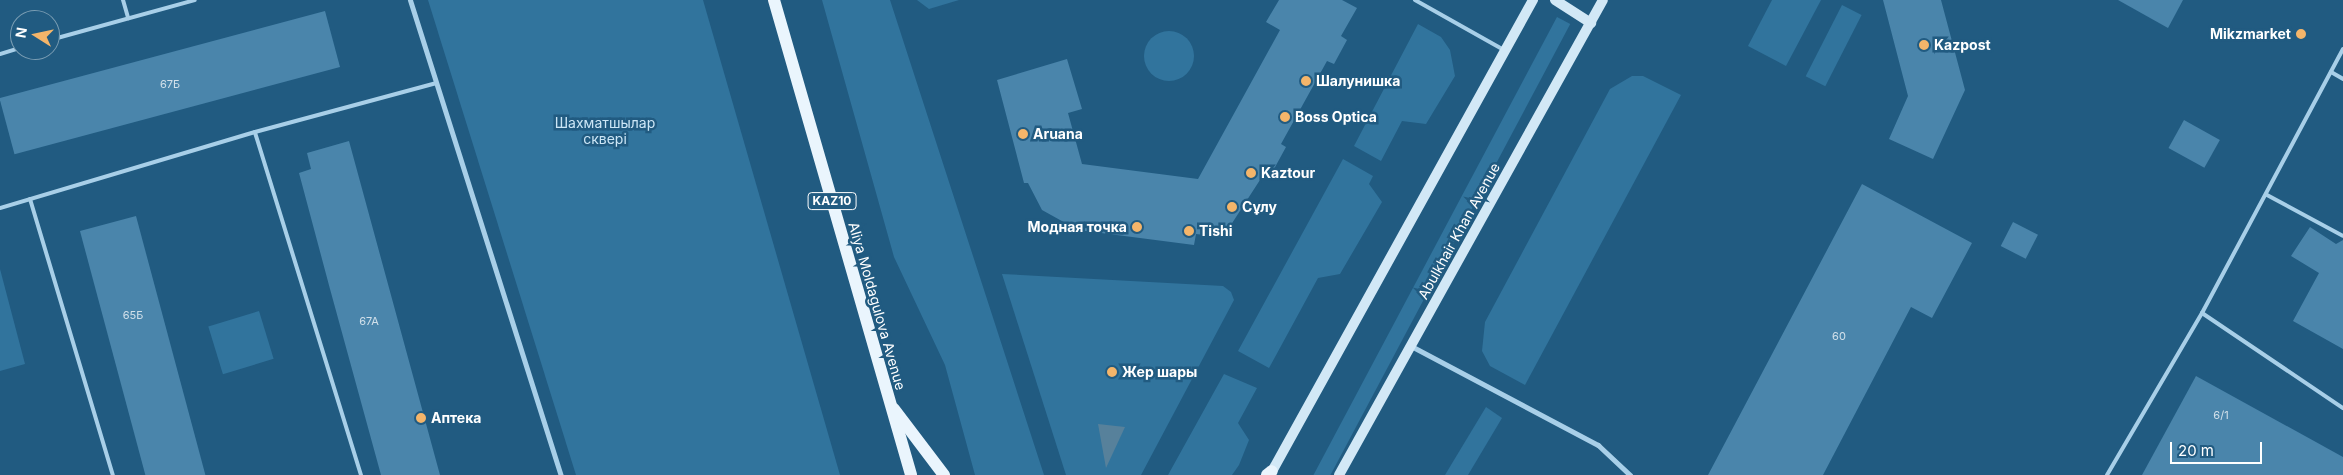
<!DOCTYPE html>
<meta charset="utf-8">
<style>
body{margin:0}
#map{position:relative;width:2343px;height:475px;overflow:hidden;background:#215b81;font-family:Inter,sans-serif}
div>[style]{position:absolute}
.green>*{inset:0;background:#31749d;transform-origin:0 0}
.round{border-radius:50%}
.water>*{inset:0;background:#57819b}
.building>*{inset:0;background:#4a85ab;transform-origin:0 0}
.lane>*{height:4px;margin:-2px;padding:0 2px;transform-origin:2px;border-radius:2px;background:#a8cfe8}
.street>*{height:5px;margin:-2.5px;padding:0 2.5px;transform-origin:2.5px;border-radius:2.5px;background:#a8cfe8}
.secondary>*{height:10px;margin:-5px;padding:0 5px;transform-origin:5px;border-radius:5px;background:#d2e8f6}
.primary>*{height:12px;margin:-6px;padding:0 6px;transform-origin:6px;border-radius:6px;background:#eaf5fd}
.dots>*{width:14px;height:14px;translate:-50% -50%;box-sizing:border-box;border:2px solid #215b81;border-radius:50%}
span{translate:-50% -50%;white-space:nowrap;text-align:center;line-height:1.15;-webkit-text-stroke:5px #215b81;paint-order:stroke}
.number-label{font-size:11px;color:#d2e0ea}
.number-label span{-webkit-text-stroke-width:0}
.shield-label span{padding:1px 4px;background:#215b81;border:1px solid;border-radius:4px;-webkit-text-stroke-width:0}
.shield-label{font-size:12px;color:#fff;font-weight:700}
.poi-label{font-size:14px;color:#fff;font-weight:700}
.right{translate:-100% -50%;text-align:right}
.left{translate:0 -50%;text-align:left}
.park-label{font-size:14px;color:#cce6f6}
.street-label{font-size:14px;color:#fff}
.north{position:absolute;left:10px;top:10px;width:50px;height:50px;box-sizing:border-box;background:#215b81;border:1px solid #7a9db3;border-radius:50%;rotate:280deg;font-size:14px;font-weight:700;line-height:20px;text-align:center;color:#fff}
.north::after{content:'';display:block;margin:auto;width:18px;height:22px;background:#f4b56a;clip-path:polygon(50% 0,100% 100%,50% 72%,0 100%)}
.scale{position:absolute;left:2170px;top:442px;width:92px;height:22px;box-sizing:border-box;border:2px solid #fff;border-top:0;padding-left:6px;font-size:15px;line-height:18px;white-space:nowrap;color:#fff;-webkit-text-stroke:4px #215b81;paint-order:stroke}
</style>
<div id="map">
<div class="green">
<div style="clip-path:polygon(428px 0,703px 0,840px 475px,576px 475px)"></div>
<div style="clip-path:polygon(822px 0,890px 0,1044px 475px,975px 475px,945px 365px,894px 257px)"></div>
<div style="clip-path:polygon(917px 0,959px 0,929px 9px)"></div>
<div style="clip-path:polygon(1772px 0,1821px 0,1786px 66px,1748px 46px)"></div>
<div style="left:1842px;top:5px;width:22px;height:80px;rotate:27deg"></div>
<div style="left:1557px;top:17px;width:15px;height:525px;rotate:28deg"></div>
<div style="clip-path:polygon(1418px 24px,1441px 37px,1450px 50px,1455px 76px,1426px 124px,1402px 121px,1381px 161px,1354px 146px)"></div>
<div class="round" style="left:1144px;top:31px;width:50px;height:50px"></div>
<div style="clip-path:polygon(1632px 76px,1643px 76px,1681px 95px,1525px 385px,1490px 366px,1482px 351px,1485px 322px,1610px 89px)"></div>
<div style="clip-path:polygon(1343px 159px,1373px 176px,1369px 184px,1382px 202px,1340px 274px,1318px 278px,1269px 368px,1238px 351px)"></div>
<div style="clip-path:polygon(0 269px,25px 364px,0 371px)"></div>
<div style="clip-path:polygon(1002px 274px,1223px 286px,1231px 292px,1234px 300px,1141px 475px,1066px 475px)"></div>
<div style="left:259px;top:311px;width:50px;height:53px;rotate:73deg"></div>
<div style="clip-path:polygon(1224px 374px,1257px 388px,1238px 423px,1249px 440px,1239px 465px,1232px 475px,1168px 475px)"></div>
<div style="clip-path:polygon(1486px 407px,1502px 418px,1468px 475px,1445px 475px)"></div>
</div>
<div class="water">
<div style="clip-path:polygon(1098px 424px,1125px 427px,1106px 468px)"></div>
</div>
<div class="building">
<div style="clip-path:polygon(1279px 0,1342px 0,1357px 8px,1341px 36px,1347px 40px,1334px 64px,1327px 61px,1281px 144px,1286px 147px,1274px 169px,1269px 166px,1227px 231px,1213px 236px,1196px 234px,1194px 245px,1078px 230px,1042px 210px,1028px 183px,1024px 183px,997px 80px,1067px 59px,1082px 109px,1068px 113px,1082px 164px,1198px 179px,1280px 30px,1266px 22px)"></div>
<div style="clip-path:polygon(1883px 0,1941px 0,1965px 90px,1933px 159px,1889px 139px,1908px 96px)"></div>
<div style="clip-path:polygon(2118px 0,2183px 0,2168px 28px)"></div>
<div style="left:325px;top:11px;width:58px;height:337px;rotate:75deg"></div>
<div style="left:2184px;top:120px;width:41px;height:32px;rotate:29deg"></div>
<div style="clip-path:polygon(349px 141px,440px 475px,381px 475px,330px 289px,299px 173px,311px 169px,307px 153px)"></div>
<div style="clip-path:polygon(1862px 184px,1972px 243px,1932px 318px,1911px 307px,1823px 475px,1708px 475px)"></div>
<div style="left:136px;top:216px;width:269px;height:58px;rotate:75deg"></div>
<div style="left:2013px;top:222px;width:28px;height:27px;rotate:27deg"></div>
<div style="clip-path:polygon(2310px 227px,2336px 244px,2343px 240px,2343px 349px,2293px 321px,2319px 273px,2291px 256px)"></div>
<div style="clip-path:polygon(2196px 376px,2343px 457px,2343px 475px,2142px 475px)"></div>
</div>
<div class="lane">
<div style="left:123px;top:0;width:19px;rotate:74deg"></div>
<div style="left:1415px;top:0;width:102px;rotate:29.3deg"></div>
<div style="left:50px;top:40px;width:150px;rotate:-15.4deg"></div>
<div style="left:2343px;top:49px;width:299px;rotate:118.1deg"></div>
<div style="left:2202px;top:313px;width:170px;rotate:34deg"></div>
<div style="left:0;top:54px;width:21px;rotate:-17deg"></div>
<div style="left:2331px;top:72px;width:14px;rotate:30deg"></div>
<div style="left:2267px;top:195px;width:86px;rotate:28.3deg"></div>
<div style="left:30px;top:199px;width:288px;rotate:73.3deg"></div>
<div style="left:0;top:208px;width:266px;rotate:-16.6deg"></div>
<div style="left:361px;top:475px;width:359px;rotate:-107.2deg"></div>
<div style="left:255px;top:132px;width:188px;rotate:-15.1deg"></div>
<div style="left:2107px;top:475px;width:188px;rotate:-59.6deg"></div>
</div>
<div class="street">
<div style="left:410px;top:0;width:498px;rotate:72.4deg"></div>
<div style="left:1411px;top:346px;width:212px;rotate:27.9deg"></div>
<div style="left:1598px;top:445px;width:44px;rotate:43.2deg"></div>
</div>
<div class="secondary">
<div style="left:1555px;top:0;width:43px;rotate:32.6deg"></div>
<div style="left:1270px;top:475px;width:543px;rotate:-61.03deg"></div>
<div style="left:1339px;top:475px;width:543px;rotate:-60.94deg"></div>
</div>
<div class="primary">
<div style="left:774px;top:0;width:494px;rotate:73.9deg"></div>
<div style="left:894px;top:409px;width:83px;rotate:52.9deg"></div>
<div style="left:1267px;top:475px;width:6px;rotate:-39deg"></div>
</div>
<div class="dots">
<div style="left:2301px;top:34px;background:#f4b56a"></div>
<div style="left:1924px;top:45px;background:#f4b56a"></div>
<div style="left:1306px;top:81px;background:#f4b56a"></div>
<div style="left:1285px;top:117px;background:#f4b56a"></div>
<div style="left:1023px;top:134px;background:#f4b56a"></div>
<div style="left:1251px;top:173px;background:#f4b56a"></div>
<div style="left:1232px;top:207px;background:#f4b56a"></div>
<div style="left:1137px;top:227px;background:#f4b56a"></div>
<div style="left:1189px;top:231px;background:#f4b56a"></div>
<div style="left:1112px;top:372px;background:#f4b56a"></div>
<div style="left:421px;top:418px;background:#f4b56a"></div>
</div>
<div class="number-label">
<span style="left:170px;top:84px">67Б</span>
<span style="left:133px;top:315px">65Б</span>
<span style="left:369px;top:321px">67А</span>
<span style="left:1839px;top:336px">60</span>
<span style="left:2221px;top:415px">6/1</span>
</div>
<div class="shield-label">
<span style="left:832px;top:201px">KAZ10</span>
</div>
<div class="poi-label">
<span class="right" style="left:2291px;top:34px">Mikzmarket</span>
<span class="left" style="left:1934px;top:45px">Kazpost</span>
<span class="left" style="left:1316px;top:81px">Шалунишка</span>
<span class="left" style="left:1295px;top:117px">Boss Optica</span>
<span class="left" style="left:1033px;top:134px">Aruana</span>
<span class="left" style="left:1261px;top:173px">Kaztour</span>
<span class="left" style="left:1242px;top:207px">Сұлу</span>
<span class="right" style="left:1127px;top:227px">Модная точка</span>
<span class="left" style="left:1199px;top:231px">Tishi</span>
<span class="left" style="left:1122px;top:372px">Жер шары</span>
<span class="left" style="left:431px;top:418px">Аптека</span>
</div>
<div class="park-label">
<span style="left:605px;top:131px">Шахматшылар<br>сквері</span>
</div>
<div class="street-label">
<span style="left:1459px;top:231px;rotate:-61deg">Abulkhair Khan Avenue</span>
<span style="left:877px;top:306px;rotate:74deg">Aliya Moldagulova Avenue</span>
</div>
<div class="north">N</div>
<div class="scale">20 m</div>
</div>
